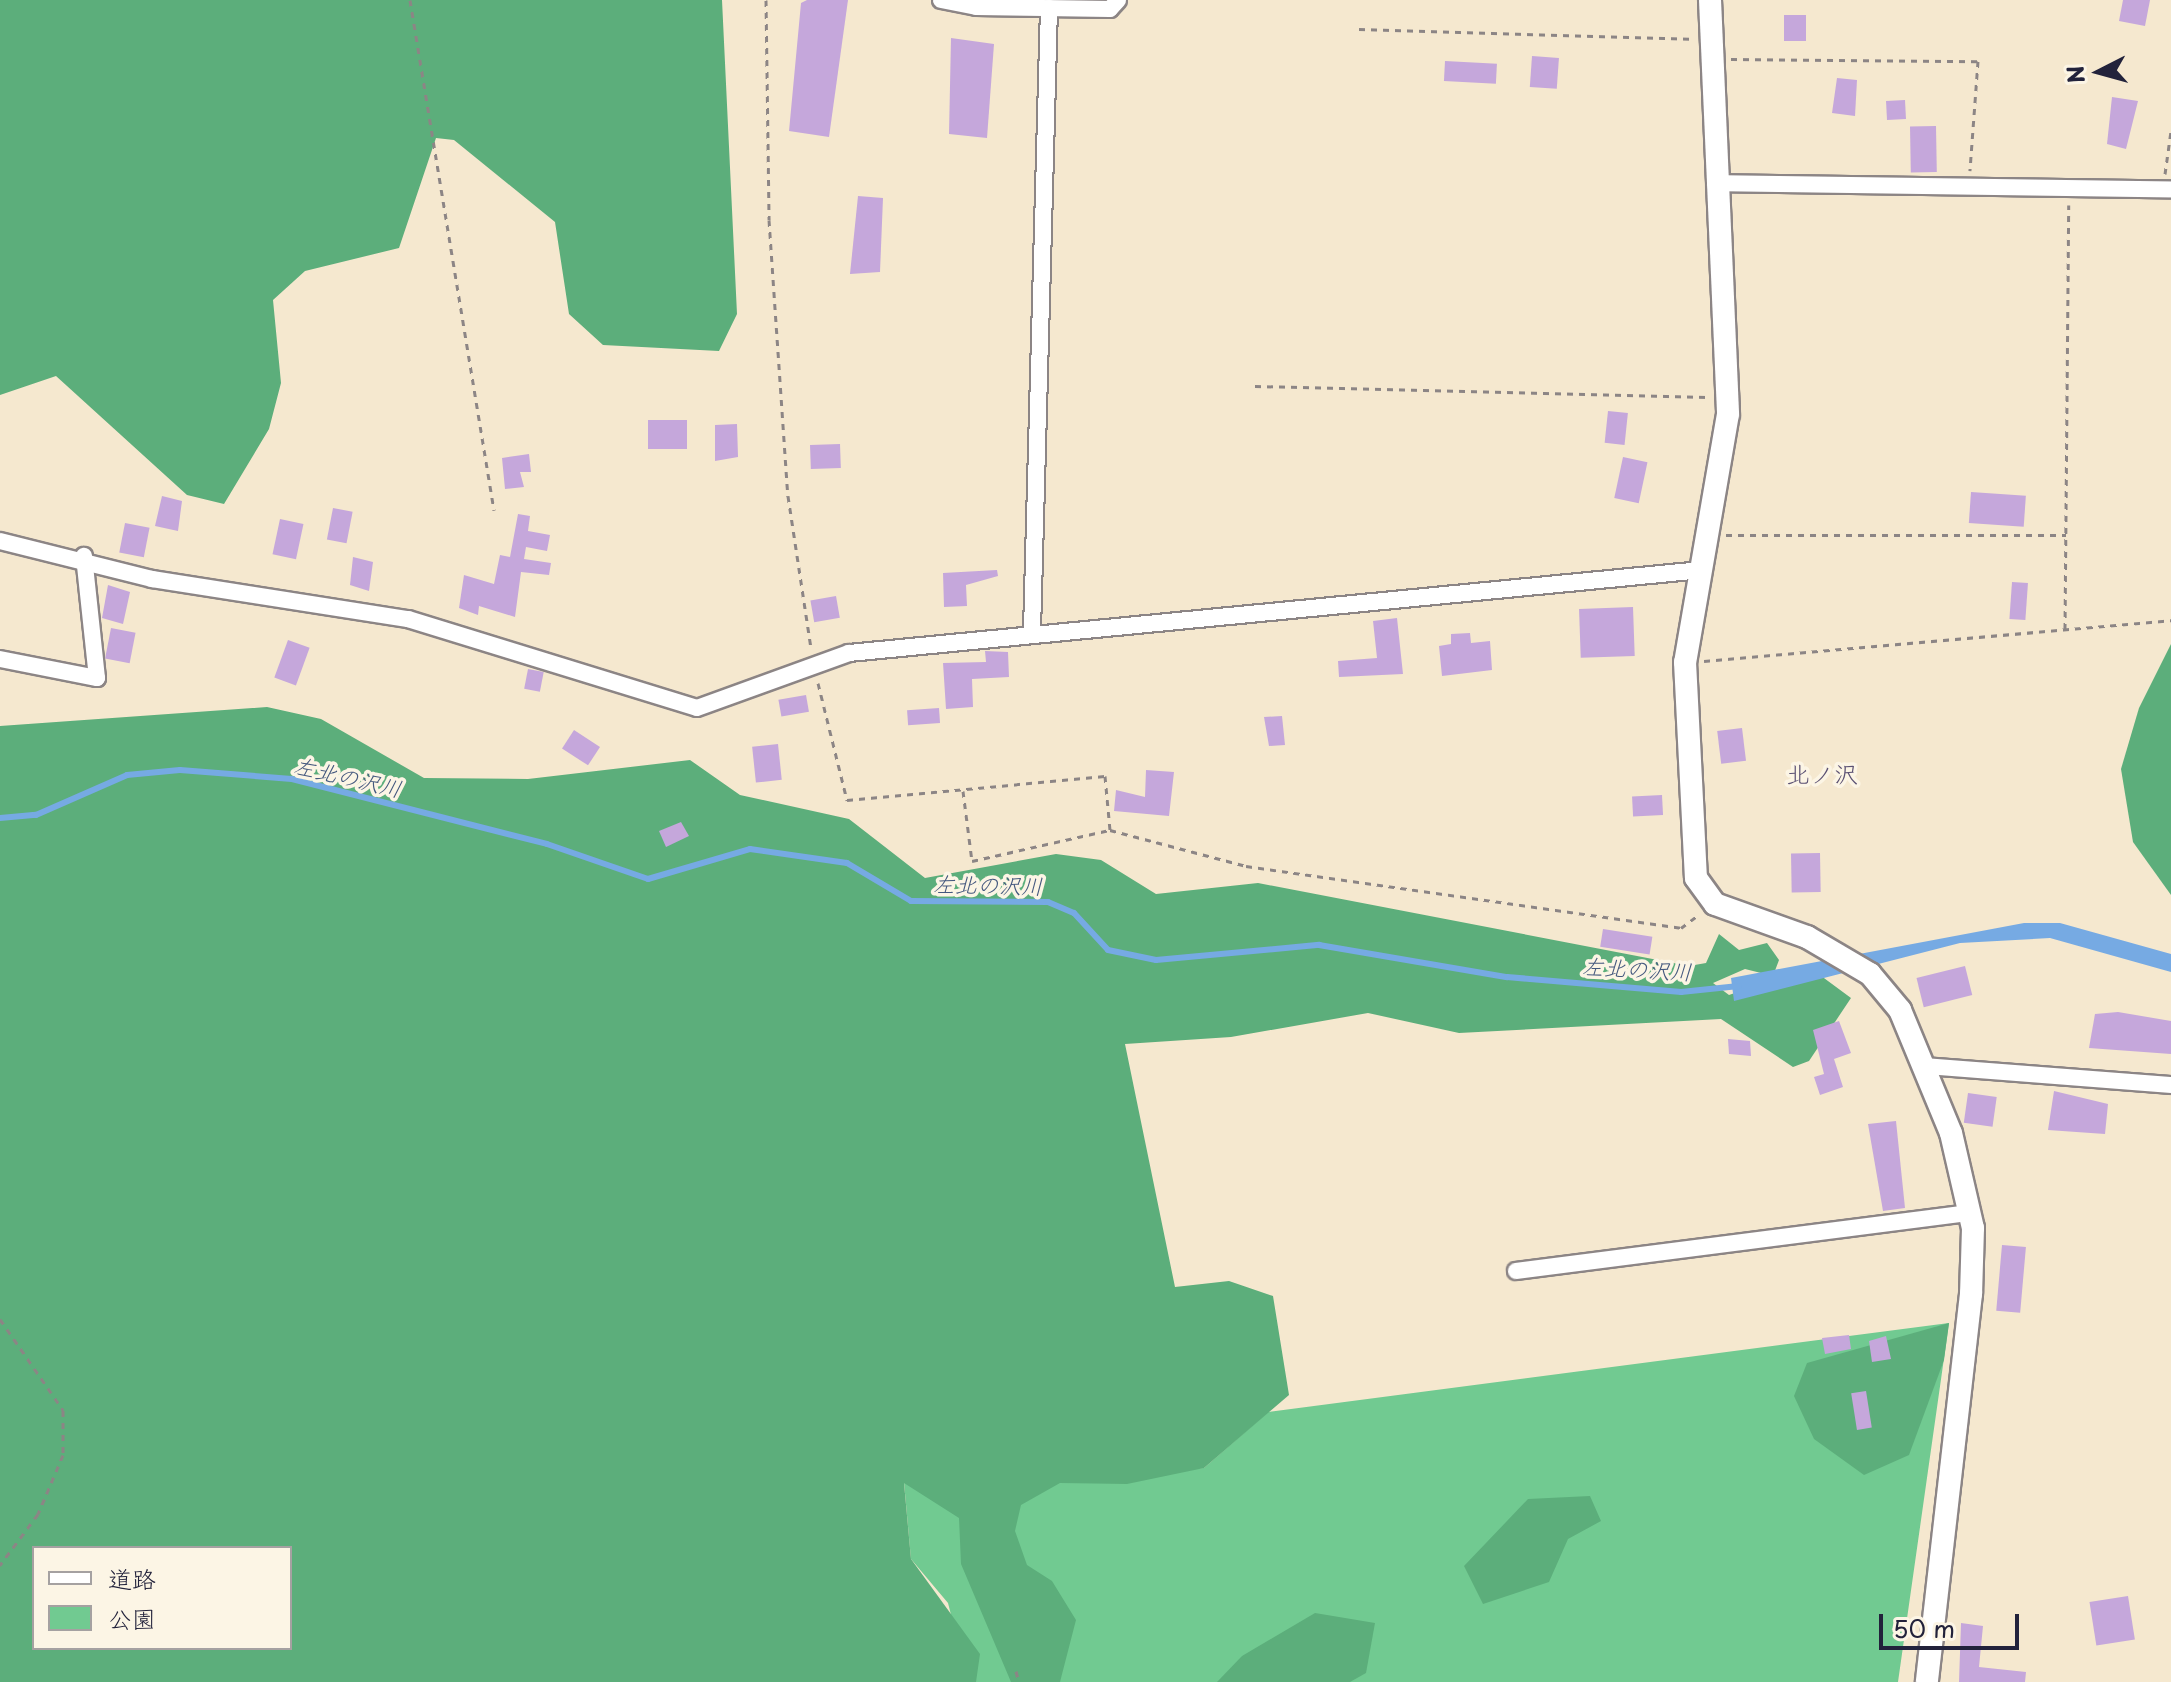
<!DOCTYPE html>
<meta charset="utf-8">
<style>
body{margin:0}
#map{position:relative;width:2171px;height:1682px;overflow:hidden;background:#f5e8cf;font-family:"Playpen Sans","Klee One",sans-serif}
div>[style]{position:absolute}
.green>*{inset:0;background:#71ca91}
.forest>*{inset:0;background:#5cae7b}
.water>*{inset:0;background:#76aae3}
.stream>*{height:6px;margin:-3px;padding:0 3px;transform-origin:3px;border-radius:3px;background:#76aae3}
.building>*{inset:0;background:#c5a7db;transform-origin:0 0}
.path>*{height:3px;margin-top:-1.5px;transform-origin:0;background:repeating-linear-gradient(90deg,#8c8585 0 6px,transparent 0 12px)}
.roads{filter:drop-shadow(2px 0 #8c8585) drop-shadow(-2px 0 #8c8585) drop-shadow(0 2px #8c8585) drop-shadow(0 -2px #8c8585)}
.street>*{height:16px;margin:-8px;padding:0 8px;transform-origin:8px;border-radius:8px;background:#fff}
.secondary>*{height:22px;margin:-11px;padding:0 11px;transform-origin:11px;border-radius:11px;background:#fff}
span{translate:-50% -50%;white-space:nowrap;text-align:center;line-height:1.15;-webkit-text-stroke:7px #fcf5e5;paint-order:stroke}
.water-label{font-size:22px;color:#44587e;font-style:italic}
.quarter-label{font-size:24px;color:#5b5173}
.legend{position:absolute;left:32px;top:1546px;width:260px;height:104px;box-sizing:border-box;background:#fcf5e5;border:2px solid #a5a1a1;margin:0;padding:10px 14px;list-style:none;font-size:24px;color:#22223b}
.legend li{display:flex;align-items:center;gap:16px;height:40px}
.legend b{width:40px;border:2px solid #a5a1a1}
.north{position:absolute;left:2059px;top:32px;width:80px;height:80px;-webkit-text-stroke:6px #fcf5e5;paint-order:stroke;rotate:264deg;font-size:22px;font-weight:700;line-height:32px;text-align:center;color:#22223b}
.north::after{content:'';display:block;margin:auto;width:28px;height:36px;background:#22223b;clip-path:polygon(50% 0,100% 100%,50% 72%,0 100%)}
.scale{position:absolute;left:1879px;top:1614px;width:140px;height:36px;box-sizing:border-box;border:4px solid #22223b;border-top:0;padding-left:10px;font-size:24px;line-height:28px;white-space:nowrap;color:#22223b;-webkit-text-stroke:6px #fcf5e5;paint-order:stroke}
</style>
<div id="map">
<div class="green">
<div style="clip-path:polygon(1949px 1323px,1898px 1682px,968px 1682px,948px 1603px,911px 1559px,904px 1482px,1204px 1468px,1268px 1412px)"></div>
</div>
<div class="forest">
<div style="clip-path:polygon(0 0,722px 0,737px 314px,719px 351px,603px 345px,569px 314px,555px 222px,454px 140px,436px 138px,399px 248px,305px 271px,273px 300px,281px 383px,269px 429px,224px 504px,187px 495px,56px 376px,0 395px)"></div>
<div style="clip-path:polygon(2171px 644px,2171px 895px,2133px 842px,2121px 769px,2139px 708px)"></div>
<div style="clip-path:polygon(evenodd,267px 707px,321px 719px,424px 778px,528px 779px,690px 760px,740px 795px,849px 819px,925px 878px,1056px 854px,1101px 860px,1156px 894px,1258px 883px,1689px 966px,1706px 963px,1719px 934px,1739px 950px,1767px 943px,1779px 960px,1773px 976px,1745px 969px,1713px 983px,1729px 995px,1809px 967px,1851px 998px,1809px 1061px,1793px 1067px,1721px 1019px,1459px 1033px,1368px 1013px,1231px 1037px,1125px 1044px,1175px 1287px,1229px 1281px,1273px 1296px,1289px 1395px,1204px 1468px,1127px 1484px,1060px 1483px,1021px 1505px,1015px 1531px,1027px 1565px,1052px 1581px,1076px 1620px,1060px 1682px,1011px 1682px,961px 1564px,959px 1518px,904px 1483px,911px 1559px,980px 1654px,976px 1682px,0 1682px,0 726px,267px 707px,34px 1548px,290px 1548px,290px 1648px,34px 1648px,34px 1548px)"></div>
<div style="clip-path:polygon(1949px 1323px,1944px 1360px,1909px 1455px,1864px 1475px,1814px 1439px,1794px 1396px,1807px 1363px)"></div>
<div style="clip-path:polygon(1590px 1496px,1601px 1521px,1568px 1539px,1549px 1582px,1483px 1604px,1464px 1566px,1528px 1499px)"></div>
<div style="clip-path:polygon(1315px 1613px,1375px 1623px,1366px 1673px,1350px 1682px,1217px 1682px,1242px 1656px)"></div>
</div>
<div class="water">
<div style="clip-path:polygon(2024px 923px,2060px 923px,2171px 954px,2171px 972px,2050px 938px,1960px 943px,1734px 1001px,1731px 978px)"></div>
</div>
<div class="stream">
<div style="left:0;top:818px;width:36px;rotate:-5deg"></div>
<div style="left:36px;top:815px;width:99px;rotate:-23.7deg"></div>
<div style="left:127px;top:775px;width:53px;rotate:-5.4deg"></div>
<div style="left:180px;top:770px;width:112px;rotate:4.6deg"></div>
<div style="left:292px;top:779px;width:263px;rotate:14.3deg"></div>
<div style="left:547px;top:844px;width:107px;rotate:19.1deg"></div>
<div style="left:648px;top:879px;width:106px;rotate:-16.4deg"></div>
<div style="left:750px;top:849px;width:98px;rotate:8.2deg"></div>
<div style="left:847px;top:863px;width:74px;rotate:30.7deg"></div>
<div style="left:911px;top:901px;width:137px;rotate:0.4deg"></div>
<div style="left:1048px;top:902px;width:28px;rotate:23deg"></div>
<div style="left:1074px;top:913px;width:50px;rotate:47.4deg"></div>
<div style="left:1108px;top:950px;width:49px;rotate:11.8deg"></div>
<div style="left:1156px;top:960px;width:164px;rotate:-5.3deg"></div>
<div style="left:1319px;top:945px;width:191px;rotate:9.7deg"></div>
<div style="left:1507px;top:977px;width:175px;rotate:4.9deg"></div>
<div style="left:1681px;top:992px;width:58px;rotate:-5.9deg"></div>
</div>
<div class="building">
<div style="clip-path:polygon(807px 0,848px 0,829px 137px,789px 131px,801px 3px)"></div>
<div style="clip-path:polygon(2123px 0,2150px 0,2145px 26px,2119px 21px)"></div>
<div style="left:1784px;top:15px;width:22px;height:26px"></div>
<div style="clip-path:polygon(951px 38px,994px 44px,987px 138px,949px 134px)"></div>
<div style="left:1532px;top:56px;width:27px;height:31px;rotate:4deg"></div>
<div style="left:1445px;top:61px;width:52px;height:20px;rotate:3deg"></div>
<div style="clip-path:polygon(1837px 78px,1857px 80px,1855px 116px,1832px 113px)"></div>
<div style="clip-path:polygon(2112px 97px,2138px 101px,2126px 149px,2107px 144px)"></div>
<div style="left:1905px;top:100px;width:19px;height:19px;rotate:87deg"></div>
<div style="left:1936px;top:126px;width:46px;height:26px;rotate:89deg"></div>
<div style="clip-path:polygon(858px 196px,883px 198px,880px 272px,850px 274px)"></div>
<div style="left:1608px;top:411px;width:20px;height:32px;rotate:6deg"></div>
<div style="left:687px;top:420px;width:29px;height:39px;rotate:90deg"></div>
<div style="clip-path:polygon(737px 424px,738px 457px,715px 461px,715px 425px)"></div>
<div style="left:840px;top:444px;width:24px;height:30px;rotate:88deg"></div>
<div style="clip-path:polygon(529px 454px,531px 472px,520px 472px,524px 487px,505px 489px,502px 458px)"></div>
<div style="left:1623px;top:457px;width:25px;height:42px;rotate:12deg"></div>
<div style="left:1971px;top:492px;width:55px;height:31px;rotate:4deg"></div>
<div style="clip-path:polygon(162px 496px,182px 501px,178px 531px,155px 526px)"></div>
<div style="left:333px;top:508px;width:20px;height:32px;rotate:11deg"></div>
<div style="clip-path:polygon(518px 514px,530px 516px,528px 531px,550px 535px,547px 551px,526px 547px,524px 559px,551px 563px,549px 575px,521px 572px,515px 617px,479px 606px,478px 615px,459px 608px,464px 575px,494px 584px,500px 555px,510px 557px)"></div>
<div style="left:280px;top:519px;width:24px;height:36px;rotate:12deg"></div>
<div style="left:125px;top:523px;width:25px;height:30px;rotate:11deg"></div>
<div style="clip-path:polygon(353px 557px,373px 562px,369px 591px,350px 585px)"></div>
<div style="clip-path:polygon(997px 570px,998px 576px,966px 585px,967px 606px,944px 607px,943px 573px)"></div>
<div style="left:2012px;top:582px;width:16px;height:37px;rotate:4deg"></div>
<div style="clip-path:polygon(108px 585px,130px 592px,123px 624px,102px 618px)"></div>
<div style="left:836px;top:596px;width:22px;height:26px;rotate:80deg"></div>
<div style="left:1633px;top:607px;width:49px;height:54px;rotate:88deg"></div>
<div style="clip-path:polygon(1397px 618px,1403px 674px,1339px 677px,1338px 661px,1377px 658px,1373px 621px)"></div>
<div style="left:111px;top:628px;width:25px;height:31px;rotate:11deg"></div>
<div style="clip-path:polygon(1470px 633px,1471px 643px,1490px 641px,1492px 670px,1442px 676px,1439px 646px,1451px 644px,1451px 634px)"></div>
<div style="left:288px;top:640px;width:23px;height:40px;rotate:20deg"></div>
<div style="clip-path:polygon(985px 651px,1008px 652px,1009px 677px,972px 679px,973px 707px,946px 709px,943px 663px,986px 662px)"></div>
<div style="left:528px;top:669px;width:16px;height:20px;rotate:11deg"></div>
<div style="left:806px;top:695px;width:17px;height:28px;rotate:80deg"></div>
<div style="left:939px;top:708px;width:15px;height:32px;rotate:86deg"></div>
<div style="clip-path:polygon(1282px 716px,1285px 745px,1269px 746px,1264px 717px)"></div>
<div style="left:1742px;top:728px;width:33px;height:25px;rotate:83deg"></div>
<div style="left:574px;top:730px;width:31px;height:22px;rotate:33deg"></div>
<div style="left:778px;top:744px;width:36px;height:26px;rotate:84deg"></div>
<div style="clip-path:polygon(1146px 770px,1174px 772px,1169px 816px,1114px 811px,1116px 790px,1145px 797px)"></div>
<div style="left:1662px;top:795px;width:20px;height:30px;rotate:87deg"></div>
<div style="clip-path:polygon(681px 822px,689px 836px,666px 847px,659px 831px)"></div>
<div style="left:1820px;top:853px;width:39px;height:29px;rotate:89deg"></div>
<div style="left:1603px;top:929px;width:50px;height:18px;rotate:9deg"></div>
<div style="left:1965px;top:966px;width:30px;height:50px;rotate:76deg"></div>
<div style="clip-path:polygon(2118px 1012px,2171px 1021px,2171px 1054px,2089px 1048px,2095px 1014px)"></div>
<div style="clip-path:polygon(1839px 1021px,1851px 1053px,1834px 1059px,1843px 1087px,1820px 1095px,1814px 1077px,1824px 1074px,1813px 1030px)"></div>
<div style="clip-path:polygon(1728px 1039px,1750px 1041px,1751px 1056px,1729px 1054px)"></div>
<div style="clip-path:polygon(2054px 1091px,2108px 1104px,2105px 1134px,2048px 1130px)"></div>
<div style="left:1968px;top:1093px;width:29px;height:30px;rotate:8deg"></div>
<div style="clip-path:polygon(1896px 1121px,1905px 1208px,1883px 1211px,1868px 1124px)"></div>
<div style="left:2002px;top:1245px;width:24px;height:66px;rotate:5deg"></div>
<div style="clip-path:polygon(1849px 1335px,1851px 1349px,1825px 1354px,1822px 1338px)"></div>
<div style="clip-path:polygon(1886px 1336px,1891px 1359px,1872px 1362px,1869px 1341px)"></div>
<div style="left:1866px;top:1391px;width:37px;height:15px;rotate:81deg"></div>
<div style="left:2128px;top:1596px;width:44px;height:39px;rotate:81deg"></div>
<div style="clip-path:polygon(1961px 1623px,1983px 1626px,1979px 1667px,2026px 1672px,2025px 1682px,1959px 1682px)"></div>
</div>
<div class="path">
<div style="left:410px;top:0;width:517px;rotate:80.65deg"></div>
<div style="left:766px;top:0;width:220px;rotate:89.2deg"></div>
<div style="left:769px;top:220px;width:277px;rotate:86.1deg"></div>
<div style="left:788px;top:496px;width:154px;rotate:81.4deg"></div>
<div style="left:1359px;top:29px;width:331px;rotate:1.7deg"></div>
<div style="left:1731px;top:59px;width:247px;rotate:0.5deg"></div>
<div style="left:1978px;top:61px;width:110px;rotate:94.2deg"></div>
<div style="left:2165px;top:174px;width:43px;rotate:-82.1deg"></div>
<div style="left:1255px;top:386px;width:452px;rotate:1.4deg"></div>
<div style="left:1726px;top:535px;width:340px"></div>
<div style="left:2065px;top:629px;width:424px;rotate:-89.5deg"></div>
<div style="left:1704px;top:661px;width:469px;rotate:-5deg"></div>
<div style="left:818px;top:683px;width:121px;rotate:76.1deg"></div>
<div style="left:847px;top:800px;width:259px;rotate:-5.3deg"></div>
<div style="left:1105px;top:776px;width:54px;rotate:84.7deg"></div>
<div style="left:1110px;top:830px;width:141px;rotate:14.8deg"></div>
<div style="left:1246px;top:866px;width:439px;rotate:8.1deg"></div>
<div style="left:1681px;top:928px;width:21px;rotate:-37deg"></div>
<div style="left:963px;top:791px;width:71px;rotate:82.7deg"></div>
<div style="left:972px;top:861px;width:141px;rotate:-12.7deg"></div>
<div style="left:0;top:1319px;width:111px;rotate:55.3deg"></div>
<div style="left:63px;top:1410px;width:45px;rotate:90deg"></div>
<div style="left:63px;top:1455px;width:64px;rotate:113deg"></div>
<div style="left:38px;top:1514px;width:64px;rotate:126.7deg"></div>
<div style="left:1016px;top:1671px;width:11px;rotate:75deg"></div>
</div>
<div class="roads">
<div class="street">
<div style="left:941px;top:0;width:36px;rotate:11deg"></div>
<div style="left:976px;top:7px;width:134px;rotate:0.9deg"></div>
<div style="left:1110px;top:9px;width:12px;rotate:-48deg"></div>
<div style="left:1715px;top:183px;width:456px;rotate:0.8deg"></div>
<div style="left:0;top:541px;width:157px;rotate:14deg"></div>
<div style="left:152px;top:579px;width:259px;rotate:8.9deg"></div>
<div style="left:408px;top:619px;width:302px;rotate:17.1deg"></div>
<div style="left:697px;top:708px;width:162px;rotate:-19.9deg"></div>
<div style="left:849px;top:653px;width:856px;rotate:-5.56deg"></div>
<div style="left:1032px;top:631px;width:623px;rotate:-88.44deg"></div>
<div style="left:0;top:659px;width:99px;rotate:11.1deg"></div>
<div style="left:97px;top:678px;width:123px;rotate:-96.1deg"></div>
<div style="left:1925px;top:1066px;width:247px;rotate:4.4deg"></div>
<div style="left:1516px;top:1271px;width:457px;rotate:-7.3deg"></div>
</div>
<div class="secondary">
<div style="left:1710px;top:0;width:414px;rotate:87.5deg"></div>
<div style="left:1728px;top:414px;width:252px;rotate:99.8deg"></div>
<div style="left:1685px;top:662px;width:216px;rotate:87.1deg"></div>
<div style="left:1696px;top:878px;width:32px;rotate:54deg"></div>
<div style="left:1715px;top:904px;width:98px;rotate:19.7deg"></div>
<div style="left:1807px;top:937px;width:73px;rotate:30.4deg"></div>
<div style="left:1870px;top:974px;width:47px;rotate:50.2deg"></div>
<div style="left:1900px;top:1010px;width:133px;rotate:67.5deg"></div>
<div style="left:1951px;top:1133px;width:98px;rotate:77deg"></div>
<div style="left:1973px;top:1228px;width:66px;rotate:91.7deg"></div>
<div style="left:1971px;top:1294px;width:390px;rotate:96.5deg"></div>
</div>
</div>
<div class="water-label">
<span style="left:348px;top:776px;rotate:13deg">左北の沢川</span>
<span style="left:988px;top:884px;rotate:1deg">左北の沢川</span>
<span style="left:1637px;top:968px;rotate:3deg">左北の沢川</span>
</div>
<div class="quarter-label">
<span style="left:1822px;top:774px">北ノ沢</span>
</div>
<ul class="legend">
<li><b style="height:10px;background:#fff"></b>道路</li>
<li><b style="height:22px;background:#71ca91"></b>公園</li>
</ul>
<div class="north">N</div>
<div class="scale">50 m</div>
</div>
